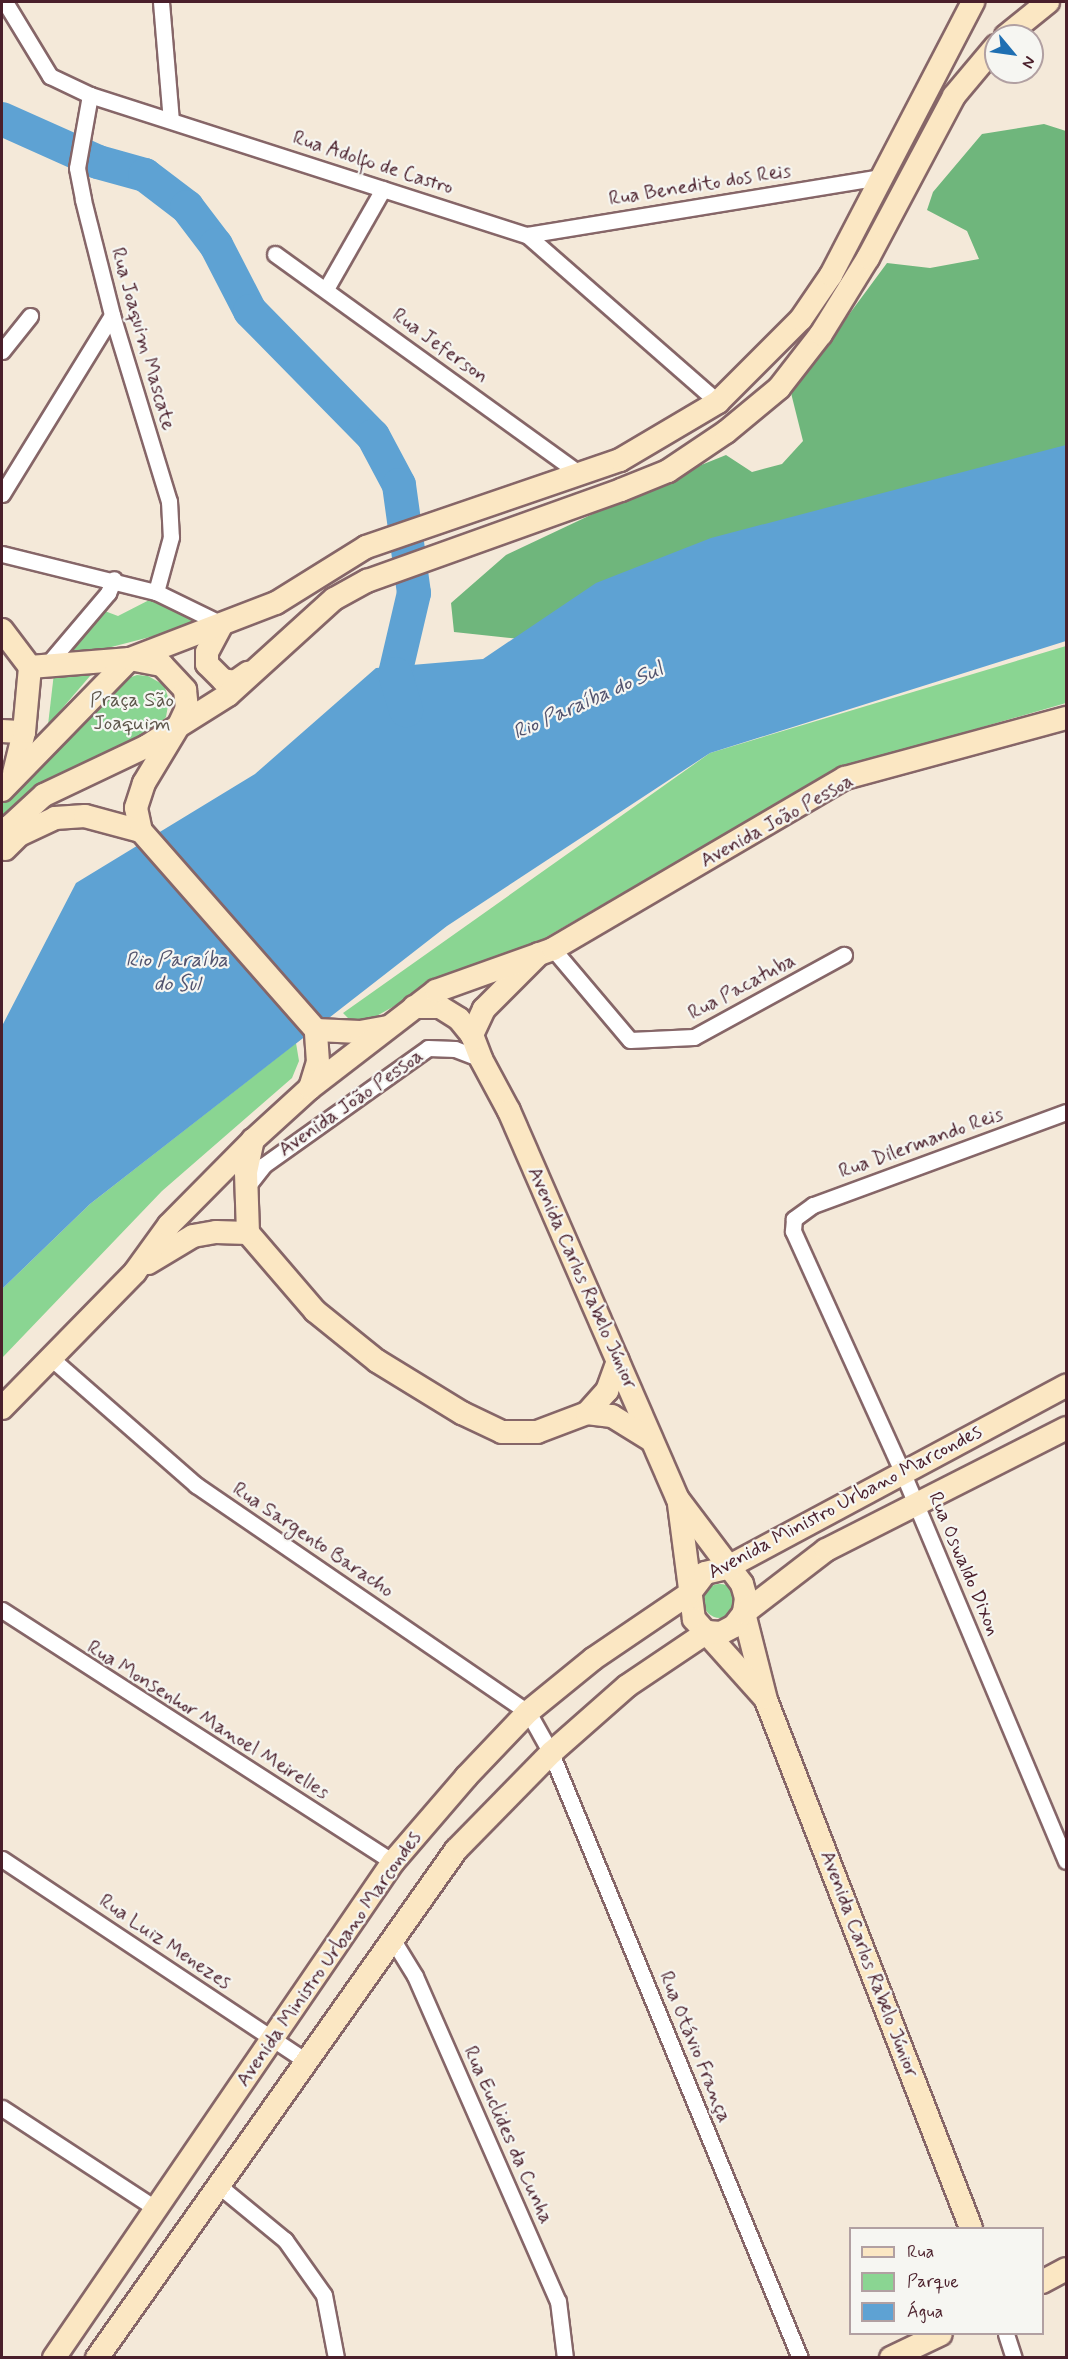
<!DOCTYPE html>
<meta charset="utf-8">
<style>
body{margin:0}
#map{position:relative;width:1068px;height:2359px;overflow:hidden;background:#f4e9d9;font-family:Mynerve,sans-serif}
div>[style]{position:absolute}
.green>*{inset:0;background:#8ad592}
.round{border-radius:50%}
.forest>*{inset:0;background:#6fb67c}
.water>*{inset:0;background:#5ea2d3}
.river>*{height:34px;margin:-17px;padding:0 17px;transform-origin:17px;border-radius:17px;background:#5ea2d3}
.roads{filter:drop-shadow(2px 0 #866668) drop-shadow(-2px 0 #866668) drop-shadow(0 2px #866668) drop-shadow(0 -2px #866668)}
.street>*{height:15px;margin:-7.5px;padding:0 7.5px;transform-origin:7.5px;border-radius:7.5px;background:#fff}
.secondary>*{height:22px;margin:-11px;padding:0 11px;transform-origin:11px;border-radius:11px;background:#fbe7c3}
span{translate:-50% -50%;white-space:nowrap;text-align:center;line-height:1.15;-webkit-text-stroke:4.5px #f6f6f2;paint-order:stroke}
.street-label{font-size:20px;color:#4a1f2b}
.park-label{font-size:20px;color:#5d564a}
.water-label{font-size:21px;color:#52536e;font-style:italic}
.frame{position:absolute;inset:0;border:3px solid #4a1f2b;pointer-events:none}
.legend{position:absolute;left:849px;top:2227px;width:195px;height:108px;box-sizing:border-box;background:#f6f6f2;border:2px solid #b1a0a2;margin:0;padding:8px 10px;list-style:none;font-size:18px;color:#4a1f2b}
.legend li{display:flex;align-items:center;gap:12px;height:30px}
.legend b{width:30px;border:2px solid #b1a0a2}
.north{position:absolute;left:984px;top:24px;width:60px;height:60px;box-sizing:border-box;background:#f6f6f2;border:2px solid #b1a0a2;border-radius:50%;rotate:119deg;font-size:16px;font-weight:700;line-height:24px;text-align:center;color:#4a1f2b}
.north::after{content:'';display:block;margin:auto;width:21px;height:27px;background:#1f6fb2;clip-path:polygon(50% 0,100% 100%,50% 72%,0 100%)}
</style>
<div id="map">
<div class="green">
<div style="clip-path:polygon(157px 596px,204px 623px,65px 659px,102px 610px,118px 616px)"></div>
<div style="clip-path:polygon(1066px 646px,1066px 703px,837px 769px,529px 947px,462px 968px,357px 1027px,343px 1013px,710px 753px)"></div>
<div style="clip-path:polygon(96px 669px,48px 725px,54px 673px)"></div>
<div style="clip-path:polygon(137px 675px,148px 676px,164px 685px,169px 700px,166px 717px,151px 735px,26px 795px,2px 822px,2px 803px,123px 680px)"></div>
<div style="clip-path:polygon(296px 1043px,299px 1061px,292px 1078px,162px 1191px,2px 1358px,2px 1289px,90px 1204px)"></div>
<div class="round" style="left:703px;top:1584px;width:34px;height:34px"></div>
</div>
<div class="forest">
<div style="clip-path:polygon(1044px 124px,1066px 131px,1066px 462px,529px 640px,454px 632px,451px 603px,506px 555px,669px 478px,726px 455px,752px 472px,782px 464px,803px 441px,791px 393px,887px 263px,930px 268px,979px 259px,967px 231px,927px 210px,933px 192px,982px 134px)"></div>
</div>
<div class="water">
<div style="clip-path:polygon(1066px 445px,1066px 641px,710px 753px,447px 926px,90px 1204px,2px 1289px,2px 1026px,76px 883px,255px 774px,376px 668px,483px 659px,596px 583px,711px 538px)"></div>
</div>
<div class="river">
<div style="left:2px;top:119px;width:105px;rotate:24.1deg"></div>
<div style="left:98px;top:162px;width:49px;rotate:15.5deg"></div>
<div style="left:145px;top:175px;width:53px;rotate:37.3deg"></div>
<div style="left:187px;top:207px;width:48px;rotate:52.7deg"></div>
<div style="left:216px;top:245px;width:74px;rotate:62.7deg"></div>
<div style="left:250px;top:311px;width:175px;rotate:45.5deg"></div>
<div style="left:373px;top:436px;width:55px;rotate:62deg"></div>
<div style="left:399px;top:485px;width:109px;rotate:82.1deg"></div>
<div style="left:414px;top:593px;width:83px;rotate:103.2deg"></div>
<div style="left:395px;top:674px;width:38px;rotate:73deg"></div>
</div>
<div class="roads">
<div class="street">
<div style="left:5px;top:2px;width:87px;rotate:58.7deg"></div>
<div style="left:50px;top:76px;width:44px;rotate:25.4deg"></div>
<div style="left:90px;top:95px;width:459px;rotate:17.8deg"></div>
<div style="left:527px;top:235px;width:254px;rotate:41.2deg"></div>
<div style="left:161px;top:2px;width:118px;rotate:85.2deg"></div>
<div style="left:90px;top:95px;width:74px;rotate:100.1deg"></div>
<div style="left:77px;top:168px;width:33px;rotate:79deg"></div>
<div style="left:83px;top:200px;width:119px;rotate:75.8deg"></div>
<div style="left:112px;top:315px;width:195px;rotate:73deg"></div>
<div style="left:169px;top:501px;width:36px;rotate:87deg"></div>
<div style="left:171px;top:537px;width:57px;rotate:105.3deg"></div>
<div style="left:527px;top:235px;width:358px;rotate:-9.3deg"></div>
<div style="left:275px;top:254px;width:375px;rotate:35.8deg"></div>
<div style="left:326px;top:289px;width:115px;rotate:-60.3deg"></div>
<div style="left:2px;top:351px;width:45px;rotate:-51.3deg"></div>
<div style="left:2px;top:494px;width:210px;rotate:-58.4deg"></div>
<div style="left:2px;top:554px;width:159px;rotate:13.9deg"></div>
<div style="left:156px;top:592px;width:73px;rotate:25.9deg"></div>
<div style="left:46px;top:666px;width:96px;rotate:-49.7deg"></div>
<div style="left:108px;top:593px;width:15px;rotate:-67deg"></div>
<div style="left:553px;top:949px;width:119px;rotate:49.8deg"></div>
<div style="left:630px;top:1040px;width:64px;rotate:-2.7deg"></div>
<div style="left:694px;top:1037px;width:171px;rotate:-28.7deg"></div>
<div style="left:1066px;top:1112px;width:270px;rotate:159.8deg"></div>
<div style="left:813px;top:1205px;width:24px;rotate:144deg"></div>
<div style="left:794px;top:1219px;width:12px;rotate:95deg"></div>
<div style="left:793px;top:1231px;width:264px;rotate:65.6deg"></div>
<div style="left:902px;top:1471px;width:423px;rotate:67.2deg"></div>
<div style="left:246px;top:1188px;width:29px;rotate:-52deg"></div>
<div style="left:264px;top:1165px;width:201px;rotate:-35.5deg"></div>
<div style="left:428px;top:1048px;width:27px;rotate:2deg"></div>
<div style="left:455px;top:1049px;width:28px;rotate:21deg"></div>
<div style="left:51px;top:1358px;width:193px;rotate:41.2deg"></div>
<div style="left:196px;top:1485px;width:402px;rotate:34.4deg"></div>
<div style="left:528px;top:1712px;width:47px;rotate:60.7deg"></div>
<div style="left:551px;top:1753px;width:654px;rotate:67.63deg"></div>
<div style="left:2px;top:1610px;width:465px;rotate:32.8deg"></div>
<div style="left:2px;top:1859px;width:364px;rotate:33.6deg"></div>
<div style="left:391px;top:1937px;width:46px;rotate:58.4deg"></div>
<div style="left:415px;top:1976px;width:355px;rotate:66.3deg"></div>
<div style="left:558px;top:2301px;width:57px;rotate:83deg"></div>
<div style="left:2px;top:2108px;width:183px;rotate:33.2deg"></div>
<div style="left:218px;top:2185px;width:87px;rotate:39.4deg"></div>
<div style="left:285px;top:2240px;width:67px;rotate:54.7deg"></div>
<div style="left:324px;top:2295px;width:64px;rotate:79.2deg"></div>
<div style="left:1006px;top:2334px;width:25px;rotate:72deg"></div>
</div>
<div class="secondary">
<div style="left:1006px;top:36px;width:54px;rotate:-39deg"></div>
<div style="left:222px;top:624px;width:32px;rotate:118deg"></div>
<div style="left:207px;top:652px;width:12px;rotate:90deg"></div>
<div style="left:207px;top:664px;width:23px;rotate:45deg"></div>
<div style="left:223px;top:680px;width:12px;rotate:9deg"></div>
<div style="left:235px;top:682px;width:16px;rotate:-35deg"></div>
<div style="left:2px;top:630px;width:46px;rotate:52.9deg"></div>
<div style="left:30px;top:667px;width:100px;rotate:-4.6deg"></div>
<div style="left:130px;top:659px;width:33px;rotate:11deg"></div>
<div style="left:162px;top:665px;width:34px;rotate:47deg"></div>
<div style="left:185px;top:690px;width:18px;rotate:84deg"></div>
<div style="left:187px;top:708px;width:19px;rotate:115deg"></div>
<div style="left:179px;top:725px;width:68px;rotate:121.1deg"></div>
<div style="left:144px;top:783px;width:26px;rotate:108deg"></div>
<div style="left:136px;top:808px;width:24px;rotate:78deg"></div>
<div style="left:2px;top:731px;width:22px;rotate:3deg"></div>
<div style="left:14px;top:773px;width:42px;rotate:-76.3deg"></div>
<div style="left:24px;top:732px;width:65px;rotate:-84.7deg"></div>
<div style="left:2px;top:790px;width:183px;rotate:-45.7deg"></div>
<div style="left:130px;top:659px;width:156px;rotate:-21deg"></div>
<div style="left:276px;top:603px;width:106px;rotate:-31.9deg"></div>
<div style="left:366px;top:547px;width:268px;rotate:-18.9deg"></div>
<div style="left:620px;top:460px;width:114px;rotate:-30.6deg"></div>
<div style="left:718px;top:402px;width:117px;rotate:-45deg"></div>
<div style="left:801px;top:319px;width:53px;rotate:-55.7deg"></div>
<div style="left:831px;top:275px;width:308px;rotate:-62.5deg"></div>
<div style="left:2px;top:839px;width:15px;rotate:-58deg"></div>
<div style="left:10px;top:826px;width:46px;rotate:-42.4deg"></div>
<div style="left:44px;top:795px;width:114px;rotate:-25.4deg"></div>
<div style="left:147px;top:746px;width:96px;rotate:-32.2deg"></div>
<div style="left:228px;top:695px;width:143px;rotate:-42.2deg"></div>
<div style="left:334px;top:599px;width:38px;rotate:-29deg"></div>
<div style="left:367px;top:581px;width:270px;rotate:-19.7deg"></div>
<div style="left:621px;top:490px;width:51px;rotate:-22deg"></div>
<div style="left:668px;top:471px;width:70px;rotate:-33.9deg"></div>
<div style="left:726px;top:432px;width:69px;rotate:-39.7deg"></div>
<div style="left:779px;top:388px;width:68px;rotate:-52.1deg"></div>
<div style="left:821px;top:334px;width:89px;rotate:-58.3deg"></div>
<div style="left:868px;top:258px;width:183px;rotate:-62deg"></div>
<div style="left:954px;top:96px;width:65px;rotate:-50deg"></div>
<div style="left:5px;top:849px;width:20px;rotate:-45deg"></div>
<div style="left:19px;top:835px;width:40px;rotate:-25deg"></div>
<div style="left:55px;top:818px;width:30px;rotate:-4deg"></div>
<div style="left:85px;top:816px;width:58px;rotate:15deg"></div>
<div style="left:141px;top:831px;width:265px;rotate:48.7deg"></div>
<div style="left:539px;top:954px;width:78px;rotate:135deg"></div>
<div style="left:484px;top:1009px;width:29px;rotate:115deg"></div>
<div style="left:472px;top:1035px;width:26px;rotate:69deg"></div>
<div style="left:481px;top:1059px;width:59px;rotate:61.7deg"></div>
<div style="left:509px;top:1111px;width:423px;rotate:66.5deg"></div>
<div style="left:678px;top:1499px;width:106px;rotate:53deg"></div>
<div style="left:742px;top:1584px;width:15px;rotate:74deg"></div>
<div style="left:746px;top:1598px;width:15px;rotate:98deg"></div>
<div style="left:744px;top:1613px;width:90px;rotate:75.8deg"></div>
<div style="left:766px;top:1700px;width:566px;rotate:68.78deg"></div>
<div style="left:414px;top:1007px;width:26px"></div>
<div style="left:440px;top:1007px;width:22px;rotate:32deg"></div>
<div style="left:459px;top:1019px;width:21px;rotate:51deg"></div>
<div style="left:316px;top:1030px;width:44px;rotate:2.6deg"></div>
<div style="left:360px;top:1032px;width:28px;rotate:-10deg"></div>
<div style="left:310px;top:1088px;width:27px;rotate:-73deg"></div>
<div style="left:318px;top:1062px;width:32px;rotate:-94deg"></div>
<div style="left:248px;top:1233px;width:103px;rotate:49.3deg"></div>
<div style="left:315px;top:1311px;width:80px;rotate:38.9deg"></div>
<div style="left:377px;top:1361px;width:100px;rotate:31.5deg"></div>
<div style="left:462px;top:1413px;width:44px;rotate:25.4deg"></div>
<div style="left:502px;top:1432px;width:35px"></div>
<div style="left:537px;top:1432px;width:53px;rotate:-20.8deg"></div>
<div style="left:587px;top:1413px;width:30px;rotate:-48deg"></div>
<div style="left:607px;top:1391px;width:32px;rotate:-70deg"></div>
<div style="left:248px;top:1233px;width:61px;rotate:-91.9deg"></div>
<div style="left:246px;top:1172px;width:33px;rotate:-78deg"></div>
<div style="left:148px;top:1263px;width:52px;rotate:-31deg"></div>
<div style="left:193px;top:1236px;width:23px;rotate:-10deg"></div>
<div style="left:216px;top:1232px;width:32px;rotate:2deg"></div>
<div style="left:2px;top:1408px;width:190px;rotate:-45.6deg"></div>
<div style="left:135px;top:1272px;width:58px;rotate:-54.1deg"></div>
<div style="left:169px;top:1225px;width:120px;rotate:-45.3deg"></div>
<div style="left:253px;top:1140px;width:77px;rotate:-42.4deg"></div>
<div style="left:310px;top:1088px;width:159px;rotate:-37.6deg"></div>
<div style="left:436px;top:991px;width:124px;rotate:-19.7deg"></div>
<div style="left:553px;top:949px;width:338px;rotate:-30.4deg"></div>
<div style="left:845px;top:778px;width:229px;rotate:-15.2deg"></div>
<div style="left:587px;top:1413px;width:25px;rotate:7deg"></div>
<div style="left:612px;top:1416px;width:46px;rotate:31.6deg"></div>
<div style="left:679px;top:1504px;width:116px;rotate:82.6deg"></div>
<div style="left:694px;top:1619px;width:105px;rotate:48.1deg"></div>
<div style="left:1042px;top:2282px;width:27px;rotate:-28deg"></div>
<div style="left:54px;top:2358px;width:601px;rotate:-55.65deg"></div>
<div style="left:393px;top:1862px;width:112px;rotate:-49.3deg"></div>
<div style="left:466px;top:1777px;width:90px;rotate:-46.4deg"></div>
<div style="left:528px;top:1712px;width:84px;rotate:-39.2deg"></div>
<div style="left:593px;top:1659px;width:117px;rotate:-34.2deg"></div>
<div style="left:690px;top:1593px;width:25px;rotate:-53deg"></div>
<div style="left:705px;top:1573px;width:22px;rotate:-13deg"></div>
<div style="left:726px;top:1568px;width:386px;rotate:-28.2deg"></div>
<div style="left:97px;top:2358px;width:622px;rotate:-54.75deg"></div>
<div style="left:456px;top:1850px;width:136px;rotate:-45.6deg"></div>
<div style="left:551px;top:1753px;width:101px;rotate:-41.4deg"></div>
<div style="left:627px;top:1686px;width:97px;rotate:-34deg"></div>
<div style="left:707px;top:1632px;width:14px;rotate:4deg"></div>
<div style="left:721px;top:1633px;width:15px;rotate:-28deg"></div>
<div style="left:734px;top:1626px;width:16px;rotate:-52deg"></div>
<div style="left:744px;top:1613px;width:103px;rotate:-37.5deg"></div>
<div style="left:826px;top:1550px;width:269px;rotate:-26.9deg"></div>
<div style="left:891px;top:2358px;width:55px;rotate:-25.6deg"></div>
</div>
</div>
<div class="street-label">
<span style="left:373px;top:163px;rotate:18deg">Rua Adolfo de Castro</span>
<span style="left:700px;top:185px;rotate:-9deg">Rua Benedito dos Reis</span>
<span style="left:143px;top:339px;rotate:74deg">Rua Joaquim Mascate</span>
<span style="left:440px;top:346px;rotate:36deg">Rua Jeferson</span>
<span style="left:777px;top:821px;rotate:-29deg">Avenida João Pessoa</span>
<span style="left:742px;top:987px;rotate:-28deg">Rua Pacatuba</span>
<span style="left:351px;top:1103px;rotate:-35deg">Avenida João Pessoa</span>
<span style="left:921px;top:1143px;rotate:-20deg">Rua Dilermando Reis</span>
<span style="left:582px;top:1278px;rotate:66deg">Avenida Carlos Rabelo Júnior</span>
<span style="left:845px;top:1502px;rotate:-28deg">Avenida Ministro Urbano Marcondes</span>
<span style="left:313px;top:1540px;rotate:34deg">Rua Sargento Baracho</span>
<span style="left:964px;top:1564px;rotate:67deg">Rua Oswaldo Dixon</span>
<span style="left:208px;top:1720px;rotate:32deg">Rua Monsenhor Manoel Meirelles</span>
<span style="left:165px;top:1942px;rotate:34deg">Rua Luiz Menezes</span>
<span style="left:329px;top:1959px;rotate:-55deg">Avenida Ministro Urbano Marcondes</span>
<span style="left:869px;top:1964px;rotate:69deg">Avenida Carlos Rabelo Júnior</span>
<span style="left:695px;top:2047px;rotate:68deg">Rua Otávio França</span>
<span style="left:508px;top:2135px;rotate:66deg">Rua Euclides da Cunha</span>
</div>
<div class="park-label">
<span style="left:132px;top:712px">Praça São<br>Joaquim</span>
</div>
<div class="water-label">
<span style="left:588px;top:701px;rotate:-24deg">Rio Paraíba do Sul</span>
<span style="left:177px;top:972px">Rio Paraíba<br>do Sul</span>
</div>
<div class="frame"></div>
<ul class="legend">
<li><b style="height:8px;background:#fbe7c3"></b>Rua</li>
<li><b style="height:16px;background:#8ad592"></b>Parque</li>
<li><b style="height:16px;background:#5ea2d3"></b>Água</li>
</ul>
<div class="north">N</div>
</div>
